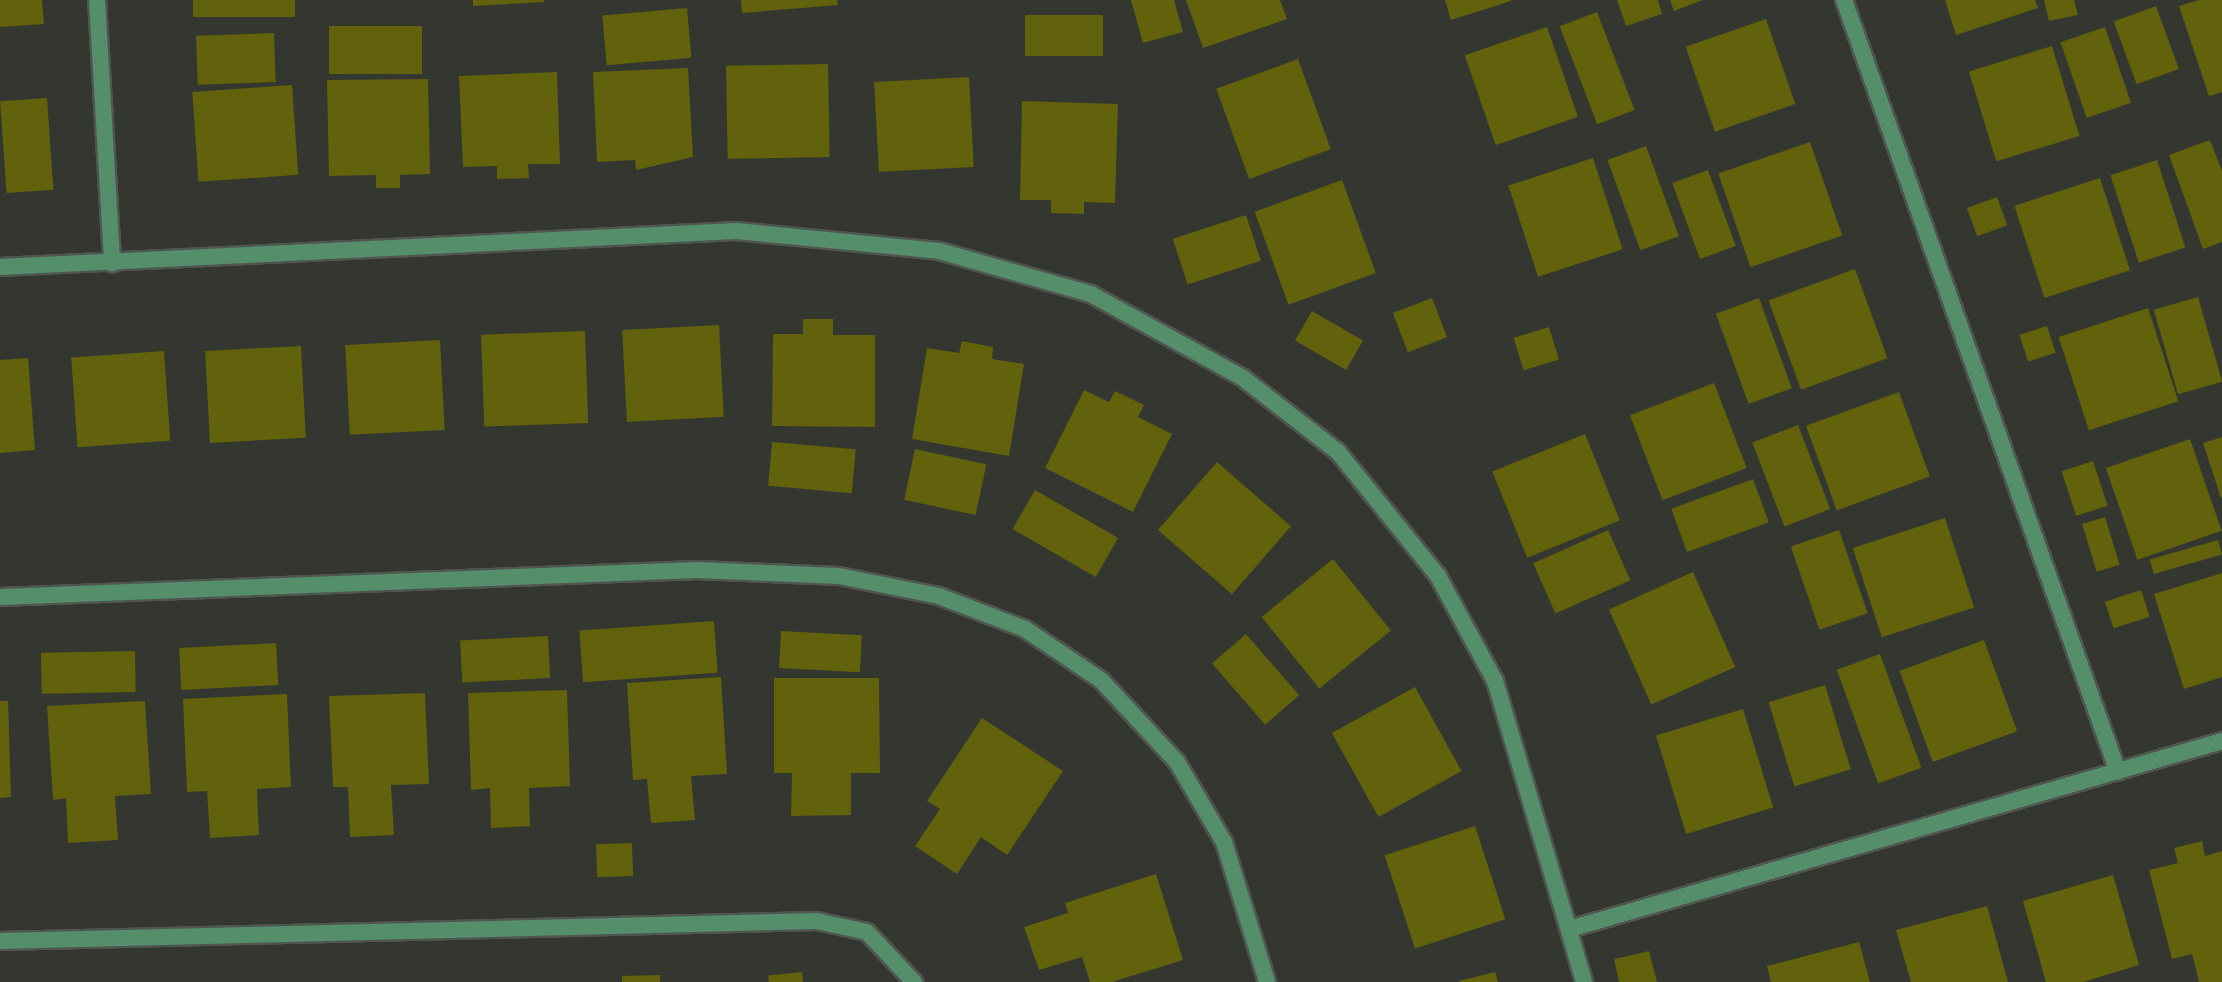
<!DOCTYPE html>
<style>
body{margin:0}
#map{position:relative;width:2222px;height:982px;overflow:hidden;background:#333730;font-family:Arial,sans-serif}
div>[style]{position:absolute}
.building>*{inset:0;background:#62610c;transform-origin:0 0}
.roads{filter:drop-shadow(2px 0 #51554f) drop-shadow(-2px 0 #51554f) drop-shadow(0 2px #51554f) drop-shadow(0 -2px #51554f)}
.minor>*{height:16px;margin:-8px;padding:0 8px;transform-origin:8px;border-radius:8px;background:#548e6b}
span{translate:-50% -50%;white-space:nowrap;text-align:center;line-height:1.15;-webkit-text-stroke:6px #1c1e1a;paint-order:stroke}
</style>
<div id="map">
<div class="building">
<div style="clip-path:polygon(0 0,42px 0,44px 24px,0 27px)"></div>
<div style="left:193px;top:0;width:102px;height:17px"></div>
<div style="clip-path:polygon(473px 0,544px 0,544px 2px,473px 6px)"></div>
<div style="clip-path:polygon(741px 0,837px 0,838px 5px,742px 13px)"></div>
<div style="clip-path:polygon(1131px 0,1174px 0,1183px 32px,1143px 43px)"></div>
<div style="clip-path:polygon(1186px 0,1280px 0,1287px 19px,1203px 48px)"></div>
<div style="clip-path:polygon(1445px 0,1511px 0,1511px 1px,1451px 20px)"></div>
<div style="clip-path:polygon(1617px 0,1658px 0,1662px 14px,1626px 26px)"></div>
<div style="clip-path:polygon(1670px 0,1703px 0,1674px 11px)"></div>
<div style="clip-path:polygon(1945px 0,2035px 0,2038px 8px,1956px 35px)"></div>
<div style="clip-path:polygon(2044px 0,2074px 0,2078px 15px,2049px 21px)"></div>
<div style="clip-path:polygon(2199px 0,2222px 0,2222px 92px,2209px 96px,2179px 6px)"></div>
<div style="left:2156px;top:6px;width:67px;height:45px;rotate:70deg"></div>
<div style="left:687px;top:8px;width:50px;height:85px;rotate:85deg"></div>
<div style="left:1597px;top:12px;width:105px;height:40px;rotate:69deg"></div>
<div style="left:1025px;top:15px;width:78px;height:41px"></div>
<div style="left:1766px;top:19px;width:90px;height:85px;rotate:71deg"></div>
<div style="left:329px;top:26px;width:93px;height:48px"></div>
<div style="left:1547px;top:27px;width:95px;height:87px;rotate:71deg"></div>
<div style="left:2105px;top:27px;width:80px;height:47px;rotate:71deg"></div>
<div style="left:274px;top:33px;width:49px;height:78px;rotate:88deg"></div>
<div style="left:2052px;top:46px;width:94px;height:87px;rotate:73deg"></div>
<div style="left:1298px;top:59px;width:96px;height:87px;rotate:70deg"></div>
<div style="left:828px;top:64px;width:93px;height:102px;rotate:89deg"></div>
<div style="clip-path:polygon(688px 68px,693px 157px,636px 170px,635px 160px,597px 162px,593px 72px)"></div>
<div style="clip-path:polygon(557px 72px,560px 164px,528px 164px,529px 178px,497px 179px,497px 166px,463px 167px,459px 76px)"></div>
<div style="left:969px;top:77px;width:90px;height:95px;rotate:87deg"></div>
<div style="clip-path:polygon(428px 79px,430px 174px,400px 175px,400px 188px,376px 188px,376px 175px,329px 176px,327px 80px)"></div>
<div style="left:292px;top:85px;width:90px;height:100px;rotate:86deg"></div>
<div style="left:47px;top:98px;width:92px;height:47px;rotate:86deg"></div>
<div style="clip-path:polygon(1022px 101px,1118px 104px,1115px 203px,1084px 202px,1084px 214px,1051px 213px,1051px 200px,1020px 200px)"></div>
<div style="clip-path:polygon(2210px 140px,2222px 171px,2222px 242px,2203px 249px,2169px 155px)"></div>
<div style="left:1810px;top:142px;width:99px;height:97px;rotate:71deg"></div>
<div style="left:1646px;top:146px;width:96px;height:41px;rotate:70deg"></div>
<div style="left:1593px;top:158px;width:96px;height:89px;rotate:72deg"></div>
<div style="left:2157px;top:160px;width:92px;height:49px;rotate:72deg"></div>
<div style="left:1708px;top:170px;width:81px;height:38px;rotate:70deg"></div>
<div style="left:2100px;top:178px;width:97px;height:90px;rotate:72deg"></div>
<div style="left:1342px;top:180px;width:99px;height:93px;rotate:70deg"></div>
<div style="left:1997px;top:197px;width:30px;height:32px;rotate:70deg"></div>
<div style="left:1246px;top:215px;width:48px;height:77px;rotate:72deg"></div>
<div style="left:1855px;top:269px;width:95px;height:92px;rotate:70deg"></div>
<div style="left:2198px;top:297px;width:88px;height:46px;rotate:74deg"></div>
<div style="left:1432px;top:298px;width:42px;height:42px;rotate:69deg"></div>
<div style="left:1759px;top:298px;width:96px;height:46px;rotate:70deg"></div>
<div style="left:2148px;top:308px;width:98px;height:94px;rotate:72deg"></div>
<div style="left:1312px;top:311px;width:59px;height:34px;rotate:30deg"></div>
<div style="clip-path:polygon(803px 319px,833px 319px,833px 335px,875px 335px,875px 427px,772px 426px,773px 334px,803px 334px)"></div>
<div style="left:719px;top:325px;width:92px;height:97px;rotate:87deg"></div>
<div style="left:2047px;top:326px;width:28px;height:29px;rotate:72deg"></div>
<div style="left:1549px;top:327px;width:34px;height:37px;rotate:73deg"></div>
<div style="left:585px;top:331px;width:92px;height:104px;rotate:88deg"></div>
<div style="left:440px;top:340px;width:90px;height:95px;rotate:87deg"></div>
<div style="clip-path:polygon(962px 341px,993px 347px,992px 359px,1024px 364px,1009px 456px,912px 439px,927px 348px,959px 353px)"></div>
<div style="left:301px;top:346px;width:92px;height:96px;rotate:87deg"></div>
<div style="left:164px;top:351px;width:90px;height:93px;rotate:86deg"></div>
<div style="clip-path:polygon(28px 358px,35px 450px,0 453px,0 360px)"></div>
<div style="left:1714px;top:383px;width:91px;height:90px;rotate:69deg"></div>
<div style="clip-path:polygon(1084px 390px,1109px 402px,1115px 391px,1144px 405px,1138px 417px,1172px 434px,1133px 512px,1045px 468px)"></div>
<div style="left:1899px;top:392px;width:90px;height:99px;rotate:70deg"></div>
<div style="left:1798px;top:425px;width:90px;height:49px;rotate:69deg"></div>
<div style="left:1585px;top:434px;width:93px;height:100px;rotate:68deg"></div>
<div style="clip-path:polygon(2222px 437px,2222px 498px,2221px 498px,2203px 443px)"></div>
<div style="left:2190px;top:439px;width:97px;height:89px;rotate:71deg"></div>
<div style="left:772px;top:442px;width:84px;height:44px;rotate:5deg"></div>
<div style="left:915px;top:449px;width:73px;height:52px;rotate:12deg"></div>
<div style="left:2093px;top:461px;width:47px;height:33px;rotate:72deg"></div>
<div style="left:1217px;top:462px;width:98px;height:90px;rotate:41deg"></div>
<div style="left:1753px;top:479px;width:46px;height:87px;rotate:70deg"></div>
<div style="left:1035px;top:490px;width:96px;height:45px;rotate:30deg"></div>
<div style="left:2105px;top:517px;width:50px;height:24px;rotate:73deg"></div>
<div style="left:1945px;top:518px;width:94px;height:97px;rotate:72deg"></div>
<div style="left:1608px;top:530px;width:55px;height:82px;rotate:66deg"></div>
<div style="left:1839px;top:530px;width:88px;height:51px;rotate:71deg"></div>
<div style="left:2218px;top:540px;width:15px;height:71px;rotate:74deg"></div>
<div style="left:1333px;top:559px;width:92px;height:92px;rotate:51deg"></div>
<div style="left:1693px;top:572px;width:104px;height:92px;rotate:66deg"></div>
<div style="clip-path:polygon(2222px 573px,2222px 677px,2184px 689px,2154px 594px)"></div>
<div style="left:2141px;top:590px;width:28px;height:38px;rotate:72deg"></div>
<div style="left:714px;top:621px;width:52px;height:135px;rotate:86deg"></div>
<div style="left:781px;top:631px;width:81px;height:37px;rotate:3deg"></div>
<div style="left:1246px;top:634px;width:81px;height:45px;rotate:49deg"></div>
<div style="left:548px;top:636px;width:42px;height:88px;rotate:87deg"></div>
<div style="left:1984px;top:640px;width:97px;height:90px;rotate:70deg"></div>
<div style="left:276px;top:643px;width:42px;height:97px;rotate:87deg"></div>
<div style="left:135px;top:651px;width:41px;height:94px;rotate:89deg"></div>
<div style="left:1880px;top:654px;width:121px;height:46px;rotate:70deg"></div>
<div style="clip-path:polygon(721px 677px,727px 774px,691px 776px,695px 820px,651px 823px,647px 779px,633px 780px,627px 683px)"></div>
<div style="clip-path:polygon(774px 678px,879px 678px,880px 773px,851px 773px,851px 815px,791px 816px,792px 773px,774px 773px)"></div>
<div style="left:1825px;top:685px;width:88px;height:59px;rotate:73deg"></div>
<div style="left:1415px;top:687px;width:96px;height:95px;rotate:61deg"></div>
<div style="clip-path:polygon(567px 690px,570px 786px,529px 788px,530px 826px,491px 828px,490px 788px,471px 790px,468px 693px)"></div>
<div style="clip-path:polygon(425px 693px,429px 784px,391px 785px,394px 835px,350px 837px,348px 787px,333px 787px,329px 696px)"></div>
<div style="clip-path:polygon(287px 694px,291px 787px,257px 789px,259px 835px,210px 838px,207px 791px,187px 792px,183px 699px)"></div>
<div style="clip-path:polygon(0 701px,8px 701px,11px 797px,0 798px)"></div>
<div style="clip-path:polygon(145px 701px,151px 794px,115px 796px,118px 840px,68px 843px,66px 798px,53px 800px,47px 706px)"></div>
<div style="left:1743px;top:709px;width:103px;height:91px;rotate:73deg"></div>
<div style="clip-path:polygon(982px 718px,1063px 771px,1007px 855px,981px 837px,957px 874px,915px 846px,940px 809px,927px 801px)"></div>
<div style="left:1475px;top:826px;width:98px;height:95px;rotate:72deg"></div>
<div style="clip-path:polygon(2202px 841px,2205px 856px,2222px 851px,2222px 982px,2199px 982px,2192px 954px,2172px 959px,2149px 870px,2178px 863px,2174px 848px)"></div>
<div style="left:632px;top:843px;width:33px;height:36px;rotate:88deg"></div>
<div style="clip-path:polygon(1156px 874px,1183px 960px,1112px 982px,1090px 982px,1082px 957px,1039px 970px,1024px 927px,1068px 913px,1065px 903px)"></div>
<div style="clip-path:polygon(2113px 875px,2139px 965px,2083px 982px,2046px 982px,2023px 901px)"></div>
<div style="clip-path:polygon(1987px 906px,2008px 982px,1911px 982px,1896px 930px)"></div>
<div style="clip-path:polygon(1859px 942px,1870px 982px,1771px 982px,1767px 966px)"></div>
<div style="clip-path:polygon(1649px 951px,1657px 982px,1619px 982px,1614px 959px)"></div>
<div style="left:802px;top:972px;width:10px;height:34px;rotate:84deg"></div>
<div style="clip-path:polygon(1495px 972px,1498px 982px,1460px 982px,1459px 981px)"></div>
<div style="clip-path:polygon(660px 975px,660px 982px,622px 982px,622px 976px)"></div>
</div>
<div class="roads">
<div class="minor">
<div style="left:97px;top:0;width:264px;rotate:86.7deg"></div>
<div style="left:1844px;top:0;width:819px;rotate:70.46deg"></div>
<div style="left:0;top:267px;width:737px;rotate:-2.8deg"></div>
<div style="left:736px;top:231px;width:204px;rotate:5.6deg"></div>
<div style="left:939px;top:251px;width:158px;rotate:15.8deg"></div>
<div style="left:1091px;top:294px;width:174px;rotate:28.9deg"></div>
<div style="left:1243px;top:378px;width:120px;rotate:37.9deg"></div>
<div style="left:1338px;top:452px;width:159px;rotate:51.1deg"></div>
<div style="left:1438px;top:576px;width:119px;rotate:61.5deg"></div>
<div style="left:1495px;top:681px;width:314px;rotate:73.5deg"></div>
<div style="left:0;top:597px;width:698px;rotate:-2.22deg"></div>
<div style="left:697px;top:570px;width:142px;rotate:2.4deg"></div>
<div style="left:839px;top:576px;width:102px;rotate:11.3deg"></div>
<div style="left:939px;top:596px;width:92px;rotate:21deg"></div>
<div style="left:1025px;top:629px;width:92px;rotate:33.9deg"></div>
<div style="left:1101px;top:680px;width:112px;rotate:47.2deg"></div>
<div style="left:1177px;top:762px;width:93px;rotate:59.6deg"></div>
<div style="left:1224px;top:842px;width:146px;rotate:72.9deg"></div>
<div style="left:1573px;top:928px;width:675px;rotate:-16.07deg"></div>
<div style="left:0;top:941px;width:817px;rotate:-1.4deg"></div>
<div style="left:817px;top:921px;width:51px;rotate:12.4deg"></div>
<div style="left:867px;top:932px;width:69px;rotate:46.8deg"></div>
</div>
</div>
</div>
